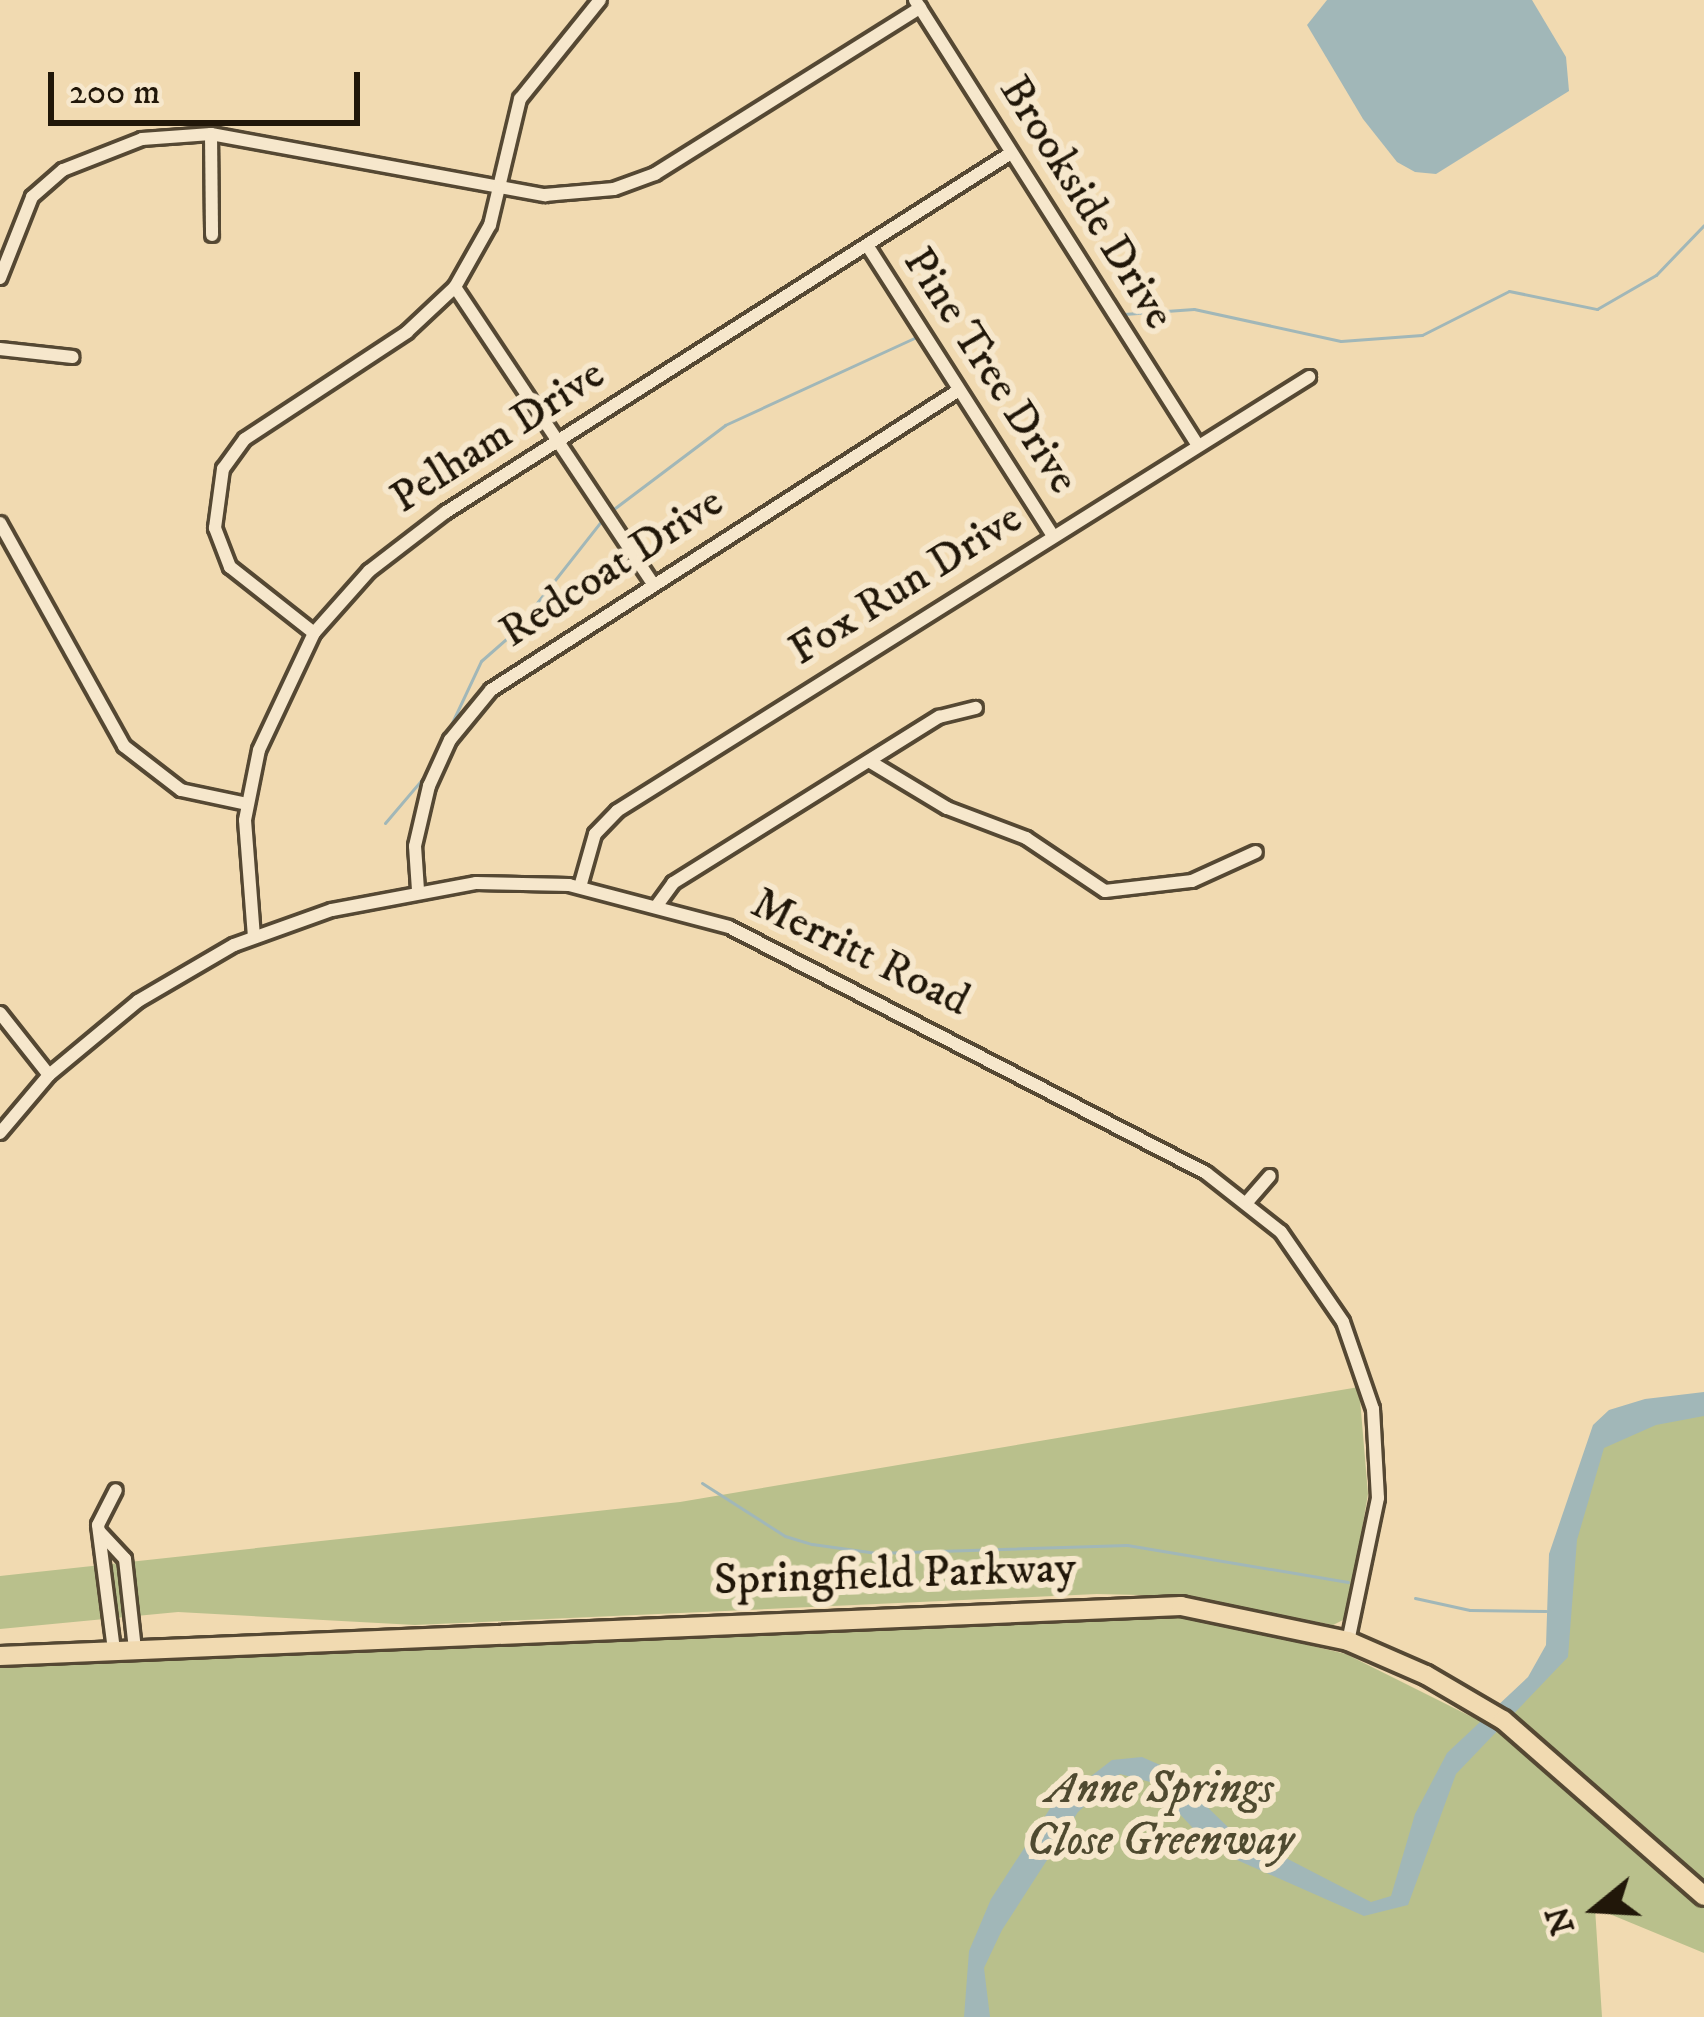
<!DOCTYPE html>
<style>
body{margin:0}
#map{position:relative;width:1704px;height:2017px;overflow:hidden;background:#f1dab1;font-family:"IM FELL DW Pica",serif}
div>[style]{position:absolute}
.green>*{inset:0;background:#b9c08c}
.water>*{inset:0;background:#a1b7b8}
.stream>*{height:3px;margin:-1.5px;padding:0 1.5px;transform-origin:1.5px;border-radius:1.5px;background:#a1b7b8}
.roads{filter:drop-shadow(3px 0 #554833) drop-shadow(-3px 0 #554833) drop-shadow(0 3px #554833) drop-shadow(0 -3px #554833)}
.minor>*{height:12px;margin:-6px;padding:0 6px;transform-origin:6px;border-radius:6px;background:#f6e7cc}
.primary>*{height:18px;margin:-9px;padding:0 9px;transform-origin:9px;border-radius:9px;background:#f1dab1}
span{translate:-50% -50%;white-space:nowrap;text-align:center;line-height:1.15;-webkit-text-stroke:12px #f6e7cc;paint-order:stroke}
.street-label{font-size:45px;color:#211709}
.park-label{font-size:45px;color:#4f4a30;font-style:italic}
.north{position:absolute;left:1536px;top:1849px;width:120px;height:120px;-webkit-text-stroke:9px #f6e7cc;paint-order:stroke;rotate:252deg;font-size:33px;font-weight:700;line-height:48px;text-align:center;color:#211709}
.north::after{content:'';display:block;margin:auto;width:42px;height:54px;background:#211709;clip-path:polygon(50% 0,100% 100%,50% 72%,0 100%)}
.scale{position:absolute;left:48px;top:72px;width:312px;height:54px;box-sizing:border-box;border:6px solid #211709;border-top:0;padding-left:15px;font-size:36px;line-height:42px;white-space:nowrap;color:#211709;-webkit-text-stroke:9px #f6e7cc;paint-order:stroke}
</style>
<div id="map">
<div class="green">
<div style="clip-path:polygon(1359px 1387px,1368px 1494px,1347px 1618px,1333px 1625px,1181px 1596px,1097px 1594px,415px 1625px,178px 1612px,0 1629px,0 1576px,680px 1502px)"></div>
<div style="clip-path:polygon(1704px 1404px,1704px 1953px,1595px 1908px,1602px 2017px,0 2017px,0 1667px,1181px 1615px,1346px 1654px,1488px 1725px,1529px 1690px,1558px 1618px,1598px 1438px)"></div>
</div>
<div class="water">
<div style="clip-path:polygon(1327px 0,1532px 0,1566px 57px,1569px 91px,1436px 174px,1415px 172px,1397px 162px,1363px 119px,1307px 25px)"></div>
<div style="clip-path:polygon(1704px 1392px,1704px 1416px,1656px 1425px,1604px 1448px,1577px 1540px,1568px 1657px,1456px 1774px,1408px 1905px,1364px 1916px,1237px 1860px,1203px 1839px,1150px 1782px,1120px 1774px,1078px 1812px,1002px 1930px,984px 1968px,990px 2017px,964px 2017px,969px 1951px,991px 1899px,1051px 1807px,1112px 1760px,1142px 1757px,1167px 1768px,1230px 1829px,1371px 1902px,1391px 1896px,1415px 1814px,1447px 1753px,1528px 1677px,1546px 1645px,1549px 1554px,1593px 1425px,1609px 1410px,1645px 1399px)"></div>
</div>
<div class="stream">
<div style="left:1124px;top:314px;width:70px;rotate:-4.1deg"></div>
<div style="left:1194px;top:309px;width:150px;rotate:12.3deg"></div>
<div style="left:1341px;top:341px;width:81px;rotate:-4.2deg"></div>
<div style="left:1422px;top:335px;width:97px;rotate:-26.8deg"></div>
<div style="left:1509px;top:291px;width:90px;rotate:11.6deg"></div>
<div style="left:1597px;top:309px;width:68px;rotate:-30deg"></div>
<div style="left:1656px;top:275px;width:69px;rotate:-46.2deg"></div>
<div style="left:615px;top:508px;width:138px;rotate:-37deg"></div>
<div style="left:725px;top:425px;width:210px;rotate:-24.7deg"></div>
<div style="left:434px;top:761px;width:110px;rotate:-64.8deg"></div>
<div style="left:481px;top:661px;width:44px;rotate:-41.3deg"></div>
<div style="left:514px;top:632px;width:142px;rotate:-51.8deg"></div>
<div style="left:385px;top:823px;width:70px;rotate:-49.7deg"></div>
<div style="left:702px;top:1483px;width:98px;rotate:32.6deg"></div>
<div style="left:785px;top:1536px;width:28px;rotate:17deg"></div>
<div style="left:812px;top:1544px;width:65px;rotate:8deg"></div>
<div style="left:876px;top:1553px;width:251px;rotate:-1.8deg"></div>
<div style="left:1127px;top:1545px;width:224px;rotate:9.5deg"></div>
<div style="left:1415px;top:1598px;width:56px;rotate:12.3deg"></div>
<div style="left:1470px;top:1610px;width:76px;rotate:0.8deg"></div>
</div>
<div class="roads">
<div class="minor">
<div style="left:915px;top:0;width:526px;rotate:57.58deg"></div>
<div style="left:211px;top:134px;width:101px;rotate:89.4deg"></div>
<div style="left:867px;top:245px;width:345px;rotate:57.4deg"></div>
<div style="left:0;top:278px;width:87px;rotate:-68.4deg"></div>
<div style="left:32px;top:197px;width:41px;rotate:-41.1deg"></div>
<div style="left:63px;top:170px;width:85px;rotate:-21.4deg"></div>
<div style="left:142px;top:139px;width:69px;rotate:-4.1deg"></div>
<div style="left:211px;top:134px;width:340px;rotate:10.4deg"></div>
<div style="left:545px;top:195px;width:69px;rotate:-5deg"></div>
<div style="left:614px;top:189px;width:44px;rotate:-20.1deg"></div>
<div style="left:655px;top:174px;width:313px;rotate:-32.1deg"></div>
<div style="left:455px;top:287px;width:357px;rotate:56.3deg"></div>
<div style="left:0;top:349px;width:73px;rotate:6.3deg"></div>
<div style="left:0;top:523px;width:255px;rotate:60.9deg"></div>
<div style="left:124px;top:746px;width:72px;rotate:37.7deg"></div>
<div style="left:181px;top:790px;width:67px;rotate:12deg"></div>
<div style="left:314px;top:633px;width:107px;rotate:-141.8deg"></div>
<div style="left:230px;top:567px;width:42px;rotate:-111deg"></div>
<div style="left:215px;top:528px;width:60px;rotate:-82.3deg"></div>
<div style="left:223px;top:469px;width:37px;rotate:-54deg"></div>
<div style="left:245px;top:439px;width:194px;rotate:-33.4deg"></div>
<div style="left:407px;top:332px;width:66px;rotate:-43.2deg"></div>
<div style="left:455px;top:287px;width:71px;rotate:-60.6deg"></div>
<div style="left:490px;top:225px;width:130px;rotate:-76.6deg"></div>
<div style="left:520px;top:99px;width:127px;rotate:-51.1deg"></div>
<div style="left:869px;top:761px;width:91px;rotate:31.1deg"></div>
<div style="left:947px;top:808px;width:85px;rotate:20.8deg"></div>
<div style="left:1026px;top:838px;width:95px;rotate:33.9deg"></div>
<div style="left:1105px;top:891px;width:88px;rotate:-6.6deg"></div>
<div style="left:1192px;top:881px;width:70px;rotate:-24.4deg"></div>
<div style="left:580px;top:887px;width:55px;rotate:-74.2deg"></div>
<div style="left:595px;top:834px;width:32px;rotate:-46deg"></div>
<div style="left:617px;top:811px;width:817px;rotate:-32.09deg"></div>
<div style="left:418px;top:890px;width:44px;rotate:-93.9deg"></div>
<div style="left:415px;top:846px;width:62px;rotate:-76.9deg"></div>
<div style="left:429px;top:786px;width:51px;rotate:-65.5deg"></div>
<div style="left:450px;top:740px;width:65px;rotate:-50.6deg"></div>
<div style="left:491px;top:690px;width:556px;rotate:-32.66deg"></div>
<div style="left:658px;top:904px;width:26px;rotate:-54deg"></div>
<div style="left:673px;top:883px;width:314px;rotate:-32deg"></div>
<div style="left:939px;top:717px;width:38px;rotate:-14deg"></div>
<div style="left:254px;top:937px;width:117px;rotate:-94.4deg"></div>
<div style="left:245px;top:820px;width:71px;rotate:-78.7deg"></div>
<div style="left:259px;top:750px;width:129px;rotate:-64.8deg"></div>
<div style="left:314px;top:633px;width:83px;rotate:-48.4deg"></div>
<div style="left:369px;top:571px;width:97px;rotate:-37.5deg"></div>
<div style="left:446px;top:512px;width:669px;rotate:-32.43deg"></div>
<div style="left:0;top:1013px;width:79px;rotate:51.7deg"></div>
<div style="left:0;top:1133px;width:76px;rotate:-49.8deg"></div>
<div style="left:49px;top:1075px;width:116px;rotate:-39.7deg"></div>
<div style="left:138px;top:1001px;width:111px;rotate:-30.3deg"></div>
<div style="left:234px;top:945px;width:104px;rotate:-19.7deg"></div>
<div style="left:332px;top:910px;width:147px;rotate:-10.6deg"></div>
<div style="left:476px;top:883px;width:93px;rotate:1.2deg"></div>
<div style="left:569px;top:885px;width:165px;rotate:14.7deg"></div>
<div style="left:729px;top:927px;width:537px;rotate:27.28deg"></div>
<div style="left:1206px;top:1173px;width:95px;rotate:38.2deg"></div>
<div style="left:1281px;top:1232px;width:109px;rotate:55.4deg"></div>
<div style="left:1343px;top:1322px;width:92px;rotate:71deg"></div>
<div style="left:1373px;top:1409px;width:89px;rotate:86.8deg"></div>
<div style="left:1378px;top:1498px;width:146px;rotate:101.8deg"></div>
<div style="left:1248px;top:1201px;width:33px;rotate:-49deg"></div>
<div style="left:99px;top:1531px;width:38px;rotate:47deg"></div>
<div style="left:125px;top:1559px;width:91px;rotate:83.7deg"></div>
<div style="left:114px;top:1650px;width:126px;rotate:-97.3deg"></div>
<div style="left:98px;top:1525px;width:39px;rotate:-63deg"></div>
</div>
<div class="primary">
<div style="left:0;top:1656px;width:1182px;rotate:-2.42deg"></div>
<div style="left:1181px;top:1606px;width:171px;rotate:11.8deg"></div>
<div style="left:1348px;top:1641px;width:85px;rotate:23.6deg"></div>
<div style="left:1426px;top:1675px;width:89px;rotate:30.3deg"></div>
<div style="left:1503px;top:1720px;width:267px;rotate:41.2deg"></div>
</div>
</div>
<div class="street-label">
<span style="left:1086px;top:203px;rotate:58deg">Brookside Drive</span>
<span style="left:990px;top:371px;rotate:57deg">Pine Tree Drive</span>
<span style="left:498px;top:437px;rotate:-33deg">Pelham Drive</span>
<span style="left:612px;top:568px;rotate:-33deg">Redcoat Drive</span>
<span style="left:906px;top:585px;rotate:-32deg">Fox Run Drive</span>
<span style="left:860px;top:953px;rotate:26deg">Merritt Road</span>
<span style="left:895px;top:1575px;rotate:-2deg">Springfield Parkway</span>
</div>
<div class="park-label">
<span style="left:1160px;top:1816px">Anne Springs<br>Close Greenway</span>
</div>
<div class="north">N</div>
<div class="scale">200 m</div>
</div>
